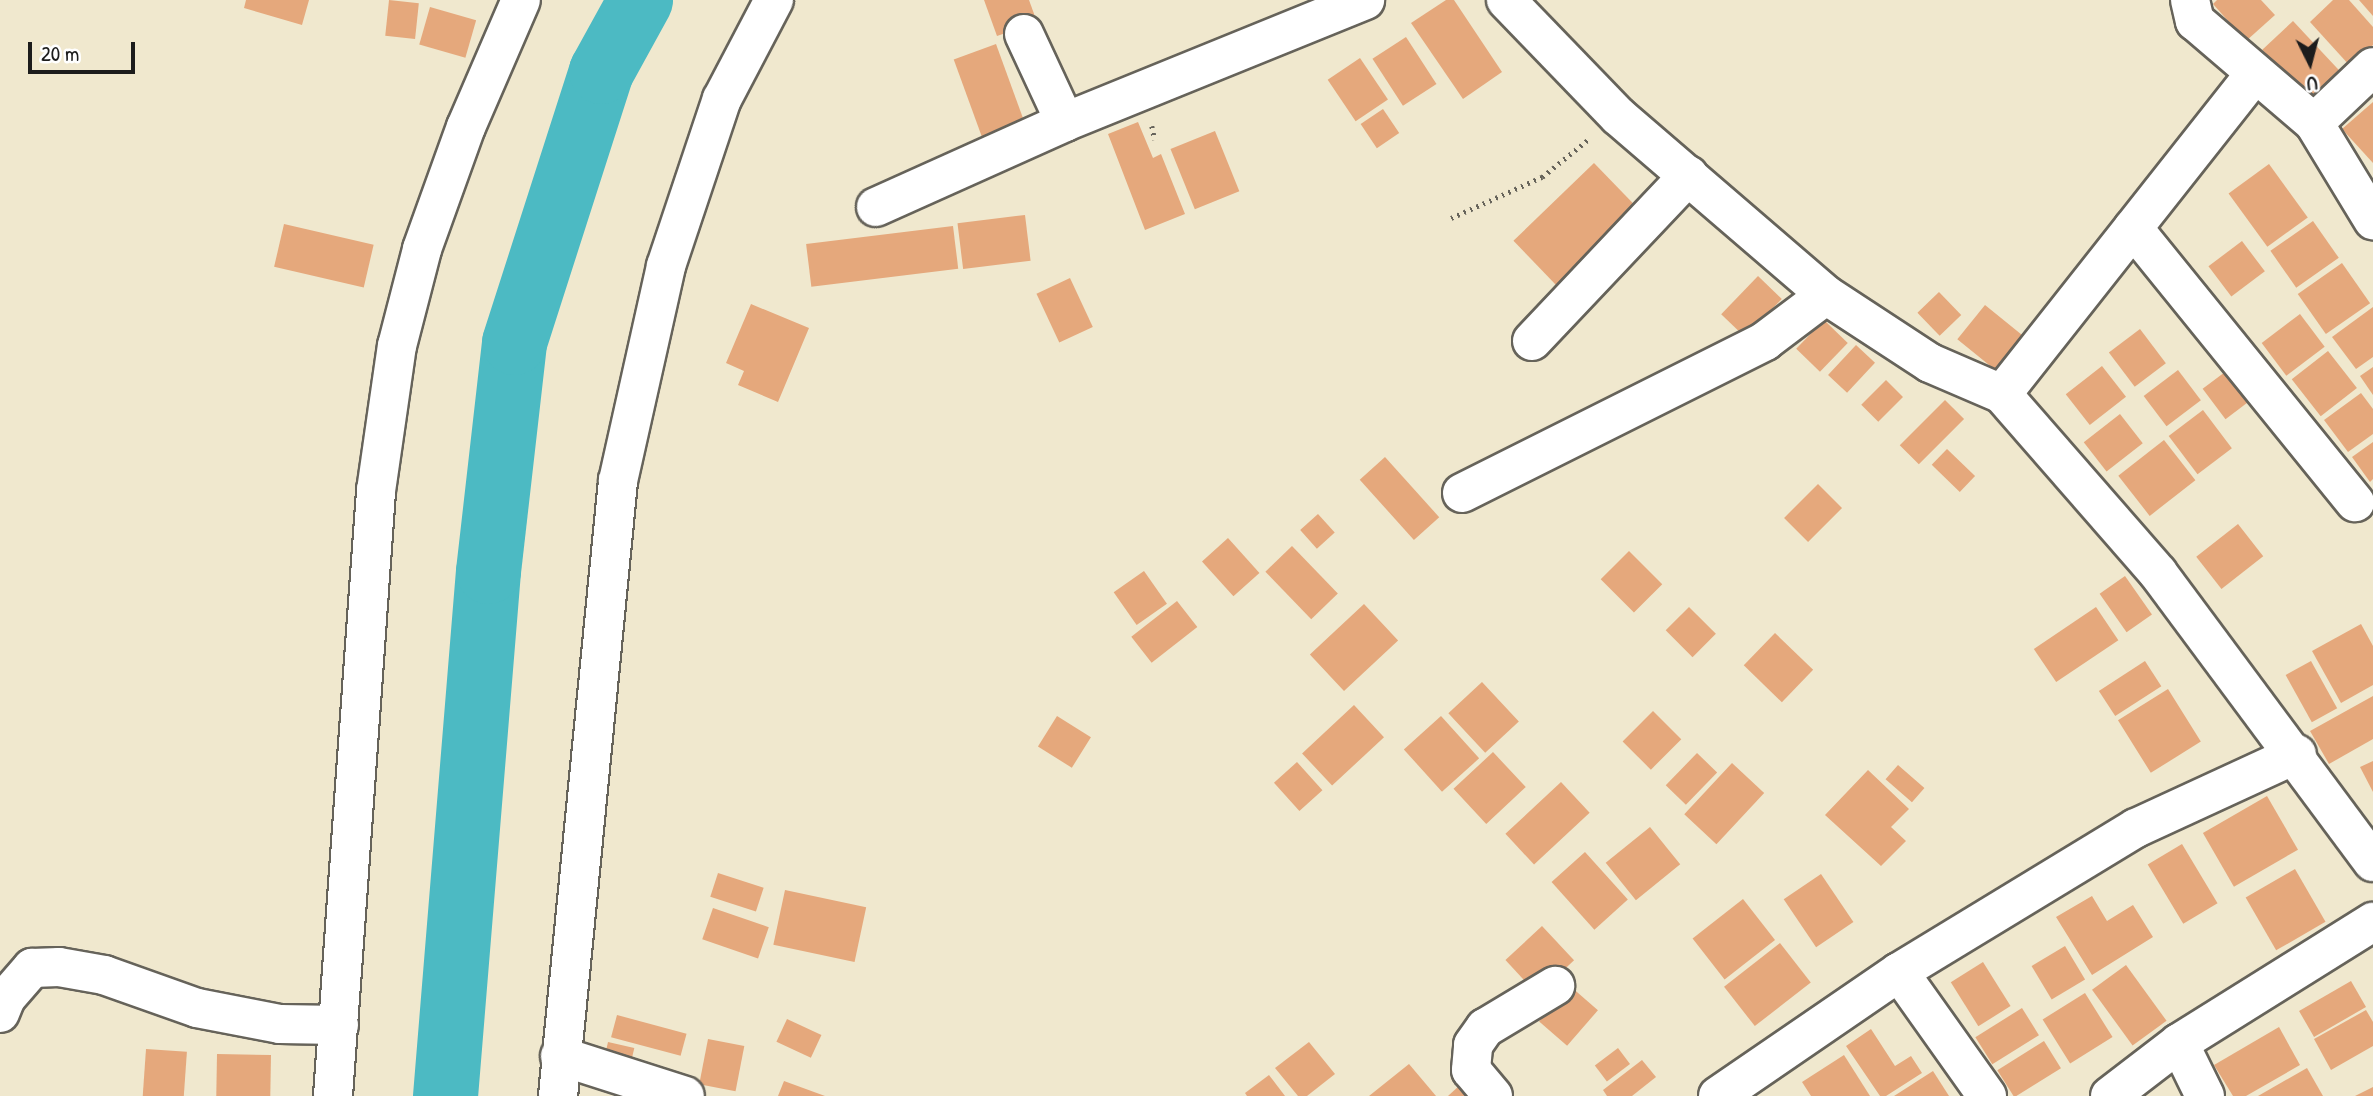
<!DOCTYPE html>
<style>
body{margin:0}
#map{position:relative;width:2373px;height:1096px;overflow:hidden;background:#f0e8ce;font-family:"Patrick Hand",sans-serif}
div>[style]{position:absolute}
.river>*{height:65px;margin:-32.5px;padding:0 32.5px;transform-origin:32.5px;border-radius:32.5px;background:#4cbac3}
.building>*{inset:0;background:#e5a87c;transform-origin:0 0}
.path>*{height:4.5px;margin-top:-2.25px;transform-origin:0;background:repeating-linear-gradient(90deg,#66635a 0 2px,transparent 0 7px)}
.roads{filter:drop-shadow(2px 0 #66635a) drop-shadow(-2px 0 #66635a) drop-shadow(0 2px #66635a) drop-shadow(0 -2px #66635a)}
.minor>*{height:38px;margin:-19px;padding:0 19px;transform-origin:19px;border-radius:19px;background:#fff}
span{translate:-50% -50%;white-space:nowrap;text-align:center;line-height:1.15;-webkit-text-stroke:6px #fff;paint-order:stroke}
.north{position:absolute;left:2275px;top:28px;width:70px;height:70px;-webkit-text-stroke:5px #fff;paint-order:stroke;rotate:174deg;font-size:19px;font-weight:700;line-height:28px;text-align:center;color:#1c1c1c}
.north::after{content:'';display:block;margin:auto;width:24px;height:32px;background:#1c1c1c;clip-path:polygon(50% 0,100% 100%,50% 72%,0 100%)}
.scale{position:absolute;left:28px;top:42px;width:107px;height:32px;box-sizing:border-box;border:4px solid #1c1c1c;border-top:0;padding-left:9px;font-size:21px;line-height:24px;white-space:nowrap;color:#1c1c1c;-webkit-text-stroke:5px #fff;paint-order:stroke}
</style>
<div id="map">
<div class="river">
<div style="left:445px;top:1096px;width:527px;rotate:-85.32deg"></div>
<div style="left:488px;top:571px;width:230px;rotate:-83.5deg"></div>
<div style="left:514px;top:342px;width:285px;rotate:-72.2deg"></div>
<div style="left:601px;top:71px;width:81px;rotate:-61.2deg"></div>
</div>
<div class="building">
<div style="clip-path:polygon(246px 0,309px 0,302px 25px,244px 8px)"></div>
<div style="left:389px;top:0;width:30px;height:36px;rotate:6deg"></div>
<div style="clip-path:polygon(984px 0,1029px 0,1037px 22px,997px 36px)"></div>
<div style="clip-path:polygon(1446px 0,1454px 0,1502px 72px,1463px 99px,1411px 23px)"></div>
<div style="clip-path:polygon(2217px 0,2261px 0,2275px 15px,2246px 41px,2213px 4px)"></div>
<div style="clip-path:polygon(2333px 0,2349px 0,2373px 27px,2373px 45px,2350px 66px,2310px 22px)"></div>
<div style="clip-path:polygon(2359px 0,2373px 0,2373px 16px)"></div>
<div style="left:430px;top:7px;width:48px;height:39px;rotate:16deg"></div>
<div style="left:2293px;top:21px;width:74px;height:42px;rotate:47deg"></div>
<div style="left:1406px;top:37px;width:56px;height:40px;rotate:57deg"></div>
<div style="left:996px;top:44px;width:82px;height:45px;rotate:70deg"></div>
<div style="left:1360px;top:58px;width:50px;height:39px;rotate:56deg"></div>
<div style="clip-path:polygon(2373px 102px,2373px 163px,2342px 129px)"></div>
<div style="left:1383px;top:109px;width:29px;height:27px;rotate:56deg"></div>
<div style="clip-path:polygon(1138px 122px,1153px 158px,1161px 154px,1185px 214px,1145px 230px,1108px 134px)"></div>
<div style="left:1215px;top:131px;width:65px;height:48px;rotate:68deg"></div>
<div style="left:1594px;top:163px;width:62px;height:112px;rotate:46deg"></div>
<div style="left:2269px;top:164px;width:66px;height:50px;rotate:54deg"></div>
<div style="left:1025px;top:215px;width:46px;height:68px;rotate:83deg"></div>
<div style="left:2313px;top:221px;width:45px;height:52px;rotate:55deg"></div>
<div style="left:284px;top:224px;width:92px;height:44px;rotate:13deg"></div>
<div style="left:953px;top:226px;width:43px;height:148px;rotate:83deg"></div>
<div style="left:2242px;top:241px;width:38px;height:42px;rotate:53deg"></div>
<div style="left:2342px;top:263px;width:49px;height:54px;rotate:55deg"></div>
<div style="left:1758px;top:276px;width:33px;height:53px;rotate:44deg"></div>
<div style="left:1070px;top:278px;width:54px;height:37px;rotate:65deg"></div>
<div style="left:1939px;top:292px;width:32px;height:30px;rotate:46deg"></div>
<div style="clip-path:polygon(751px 304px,809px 328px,778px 402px,738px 385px,744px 371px,726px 363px)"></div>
<div style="left:1985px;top:305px;width:58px;height:44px;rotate:39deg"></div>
<div style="clip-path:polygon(2373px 307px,2373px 357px,2356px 369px,2332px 337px)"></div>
<div style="left:2300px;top:314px;width:41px;height:48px;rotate:53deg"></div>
<div style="left:1824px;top:320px;width:33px;height:40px;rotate:44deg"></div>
<div style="left:2140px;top:329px;width:43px;height:39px;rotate:53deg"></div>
<div style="left:1856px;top:345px;width:26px;height:41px;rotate:43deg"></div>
<div style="left:2328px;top:351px;width:47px;height:46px;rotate:52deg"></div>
<div style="left:2102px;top:366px;width:39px;height:46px;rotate:52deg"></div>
<div style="clip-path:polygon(2373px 367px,2373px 395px,2360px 376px)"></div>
<div style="left:2178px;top:370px;width:38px;height:43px;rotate:53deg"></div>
<div style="left:2225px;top:372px;width:38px;height:28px;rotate:53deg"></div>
<div style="left:1886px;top:380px;width:24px;height:35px;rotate:45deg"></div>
<div style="clip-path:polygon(2361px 393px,2373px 409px,2373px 434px,2348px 452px,2324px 420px)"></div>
<div style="left:1945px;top:400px;width:27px;height:64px;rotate:45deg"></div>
<div style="left:2203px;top:410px;width:48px;height:43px;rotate:53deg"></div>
<div style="left:2120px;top:414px;width:37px;height:46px;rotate:52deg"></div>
<div style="left:2164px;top:440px;width:51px;height:58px;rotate:52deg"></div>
<div style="clip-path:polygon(2373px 442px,2373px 479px,2370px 482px,2352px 457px)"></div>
<div style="left:1947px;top:449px;width:39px;height:22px;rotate:44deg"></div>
<div style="left:1385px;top:457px;width:81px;height:34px;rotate:48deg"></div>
<div style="left:1818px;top:484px;width:34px;height:48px;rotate:45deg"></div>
<div style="left:1318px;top:514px;width:25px;height:24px;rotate:48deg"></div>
<div style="left:2238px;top:524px;width:41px;height:53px;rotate:52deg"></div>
<div style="left:1228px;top:538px;width:47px;height:35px;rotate:48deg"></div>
<div style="left:1292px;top:546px;width:66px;height:37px;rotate:46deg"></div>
<div style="left:1629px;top:551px;width:47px;height:40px;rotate:45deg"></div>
<div style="left:1144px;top:571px;width:40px;height:37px;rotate:55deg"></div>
<div style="left:2125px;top:576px;width:47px;height:31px;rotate:55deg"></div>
<div style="left:1177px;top:601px;width:33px;height:58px;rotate:52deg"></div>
<div style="left:1364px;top:604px;width:50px;height:74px;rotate:47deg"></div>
<div style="left:1689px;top:607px;width:38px;height:33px;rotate:45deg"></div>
<div style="left:2096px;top:607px;width:40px;height:75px;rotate:56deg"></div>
<div style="clip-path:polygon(2361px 624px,2373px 646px,2373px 685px,2341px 703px,2312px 651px)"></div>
<div style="left:1775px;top:633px;width:53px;height:45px;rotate:44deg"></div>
<div style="left:2145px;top:661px;width:30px;height:55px;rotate:57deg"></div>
<div style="left:2311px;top:661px;width:54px;height:29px;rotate:61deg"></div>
<div style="left:1482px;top:682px;width:54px;height:46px;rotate:47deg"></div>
<div style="left:2168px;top:689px;width:62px;height:59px;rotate:58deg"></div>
<div style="clip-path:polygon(2373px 696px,2373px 739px,2329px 764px,2310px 731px)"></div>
<div style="left:1354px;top:705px;width:44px;height:71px;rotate:47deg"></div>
<div style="left:1653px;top:711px;width:40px;height:43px;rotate:45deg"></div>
<div style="left:1057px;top:716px;width:40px;height:36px;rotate:32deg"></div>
<div style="left:1441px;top:716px;width:57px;height:50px;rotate:48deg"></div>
<div style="left:1493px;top:752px;width:48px;height:54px;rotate:47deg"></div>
<div style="left:1697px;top:753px;width:28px;height:45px;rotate:44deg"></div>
<div style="clip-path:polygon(2373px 761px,2373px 792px,2360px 767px)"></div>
<div style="left:1297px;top:762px;width:38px;height:31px;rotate:48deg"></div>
<div style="left:1732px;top:763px;width:44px;height:70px;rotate:43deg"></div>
<div style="left:1898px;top:765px;width:35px;height:19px;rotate:41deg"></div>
<div style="clip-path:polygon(1868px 770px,1909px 809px,1891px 827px,1906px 841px,1881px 866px,1825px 815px)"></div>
<div style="left:1561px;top:782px;width:42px;height:76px;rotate:47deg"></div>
<div style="left:2267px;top:796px;width:62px;height:74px;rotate:60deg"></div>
<div style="left:1650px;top:827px;width:48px;height:57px;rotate:51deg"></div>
<div style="left:2182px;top:844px;width:69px;height:40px;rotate:59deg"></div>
<div style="left:1585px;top:852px;width:64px;height:45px;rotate:48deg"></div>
<div style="left:2295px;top:869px;width:61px;height:57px;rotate:60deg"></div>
<div style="left:718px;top:873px;width:48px;height:25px;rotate:18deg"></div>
<div style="left:1821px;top:874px;width:58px;height:45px;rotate:56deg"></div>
<div style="left:785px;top:890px;width:83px;height:56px;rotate:12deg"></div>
<div style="clip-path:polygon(2092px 896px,2107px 921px,2133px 905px,2153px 937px,2092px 975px,2056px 917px)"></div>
<div style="left:1743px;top:899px;width:52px;height:64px;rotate:52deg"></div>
<div style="left:713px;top:908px;width:59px;height:33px;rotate:19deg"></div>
<div style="left:1542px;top:926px;width:47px;height:50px;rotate:47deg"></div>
<div style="left:1780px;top:943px;width:50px;height:71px;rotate:52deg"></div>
<div style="left:2065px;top:946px;width:39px;height:39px;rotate:59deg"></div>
<div style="left:1983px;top:962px;width:52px;height:38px;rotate:58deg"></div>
<div style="left:2126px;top:965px;width:69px;height:42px;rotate:54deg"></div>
<div style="left:2351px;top:981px;width:30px;height:60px;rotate:60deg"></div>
<div style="left:1570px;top:986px;width:37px;height:47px;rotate:41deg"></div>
<div style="left:2085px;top:993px;width:52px;height:50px;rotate:58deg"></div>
<div style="left:2022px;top:1008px;width:32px;height:55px;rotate:58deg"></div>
<div style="clip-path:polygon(2366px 1010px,2373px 1022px,2373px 1046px,2331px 1070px,2314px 1039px)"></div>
<div style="left:617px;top:1015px;width:72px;height:23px;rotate:15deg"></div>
<div style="left:787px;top:1019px;width:38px;height:25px;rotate:25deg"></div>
<div style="clip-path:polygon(2279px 1027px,2300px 1065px,2246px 1096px,2233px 1096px,2214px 1065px)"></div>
<div style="clip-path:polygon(1871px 1029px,1895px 1066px,1911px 1056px,1922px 1073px,1886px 1096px,1880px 1096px,1846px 1046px)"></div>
<div style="left:708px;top:1039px;width:37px;height:46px;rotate:11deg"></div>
<div style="left:2044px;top:1041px;width:32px;height:55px;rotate:58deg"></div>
<div style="left:608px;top:1042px;width:27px;height:22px;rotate:13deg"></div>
<div style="clip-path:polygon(1309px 1042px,1335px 1074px,1307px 1096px,1298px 1096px,1275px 1068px)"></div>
<div style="left:1618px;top:1048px;width:20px;height:29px;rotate:53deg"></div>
<div style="left:146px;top:1049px;width:41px;height:47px;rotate:4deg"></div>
<div style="left:217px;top:1054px;width:54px;height:42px;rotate:1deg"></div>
<div style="clip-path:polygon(1844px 1055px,1870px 1096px,1811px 1096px,1802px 1082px)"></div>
<div style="clip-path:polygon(1642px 1060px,1656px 1077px,1632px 1096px,1607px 1096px,1603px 1090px)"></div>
<div style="clip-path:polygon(1409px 1064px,1436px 1096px,1369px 1096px)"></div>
<div style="clip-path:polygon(2307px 1068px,2323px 1096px,2258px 1096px)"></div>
<div style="clip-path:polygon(1933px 1071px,1949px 1096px,1894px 1096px)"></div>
<div style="clip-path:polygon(1269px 1075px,1285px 1096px,1247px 1096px,1245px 1093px)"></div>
<div style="clip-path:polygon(784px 1081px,825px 1096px,778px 1096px)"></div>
<div style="clip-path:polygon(1460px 1085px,1470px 1096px,1448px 1096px)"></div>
<div style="clip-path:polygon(2373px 1087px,2373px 1096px,2355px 1096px)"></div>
</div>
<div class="path">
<div style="left:1152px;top:126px;width:14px;rotate:78deg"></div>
<div style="left:1451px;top:218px;width:100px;rotate:-24.3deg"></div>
<div style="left:1542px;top:177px;width:62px;rotate:-39.1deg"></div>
</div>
<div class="roads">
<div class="minor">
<div style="left:1506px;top:0;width:161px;rotate:46deg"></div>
<div style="left:1618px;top:116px;width:274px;rotate:40.7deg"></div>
<div style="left:1826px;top:295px;width:124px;rotate:33.2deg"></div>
<div style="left:1930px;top:363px;width:78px;rotate:23.3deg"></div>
<div style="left:2002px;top:394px;width:237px;rotate:48.9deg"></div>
<div style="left:2158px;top:573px;width:360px;rotate:53.4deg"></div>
<div style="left:2190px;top:0;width:22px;rotate:77deg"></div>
<div style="left:2195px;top:21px;width:157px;rotate:40.6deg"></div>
<div style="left:2314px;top:123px;width:114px;rotate:58.7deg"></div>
<div style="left:1024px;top:34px;width:97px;rotate:65deg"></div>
<div style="left:1065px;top:122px;width:324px;rotate:-22.1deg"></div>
<div style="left:2314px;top:123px;width:81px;rotate:-43.5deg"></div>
<div style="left:876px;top:207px;width:207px;rotate:-24.2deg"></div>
<div style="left:2133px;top:228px;width:353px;rotate:51deg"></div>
<div style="left:1532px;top:341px;width:228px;rotate:-46.6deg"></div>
<div style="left:2002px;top:394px;width:407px;rotate:-51.7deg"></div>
<div style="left:1462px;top:493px;width:339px;rotate:-26.6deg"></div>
<div style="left:1765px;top:341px;width:76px;rotate:-37deg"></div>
<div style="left:1899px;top:972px;width:152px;rotate:54.6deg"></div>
<div style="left:0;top:1013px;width:16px;rotate:-68deg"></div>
<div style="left:6px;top:998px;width:40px;rotate:-49deg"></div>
<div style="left:32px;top:968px;width:27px;rotate:-2deg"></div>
<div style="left:59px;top:967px;width:46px;rotate:10.1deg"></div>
<div style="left:104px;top:975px;width:99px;rotate:19.5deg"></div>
<div style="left:197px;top:1008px;width:85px;rotate:10.9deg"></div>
<div style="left:280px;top:1024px;width:59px;rotate:1deg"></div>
<div style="left:2179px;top:1043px;width:59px;rotate:63.9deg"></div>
<div style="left:560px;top:1056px;width:131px;rotate:17.7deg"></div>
<div style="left:333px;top:1096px;width:607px;rotate:-85.93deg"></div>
<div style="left:376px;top:491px;width:147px;rotate:-81.8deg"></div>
<div style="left:397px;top:346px;width:100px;rotate:-75.5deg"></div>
<div style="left:422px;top:249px;width:130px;rotate:-70.2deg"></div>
<div style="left:466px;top:127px;width:138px;rotate:-66.6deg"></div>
<div style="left:558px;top:1096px;width:618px;rotate:-84.43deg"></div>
<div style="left:618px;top:481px;width:220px;rotate:-77.4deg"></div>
<div style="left:666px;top:266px;width:176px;rotate:-71.5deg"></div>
<div style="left:722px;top:99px;width:112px;rotate:-62.3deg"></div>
<div style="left:1493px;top:1096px;width:34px;rotate:-130deg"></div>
<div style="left:1471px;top:1070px;width:25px;rotate:-85deg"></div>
<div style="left:1473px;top:1045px;width:21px;rotate:-55deg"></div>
<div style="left:1485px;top:1028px;width:82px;rotate:-31deg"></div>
<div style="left:1718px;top:1096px;width:219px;rotate:-34.4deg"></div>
<div style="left:1899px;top:972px;width:277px;rotate:-31.3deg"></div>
<div style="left:2136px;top:828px;width:177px;rotate:-24.7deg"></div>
<div style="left:2110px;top:1096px;width:87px;rotate:-37.5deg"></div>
<div style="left:2179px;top:1043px;width:229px;rotate:-32deg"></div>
</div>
</div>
<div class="north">U</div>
<div class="scale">20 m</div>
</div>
